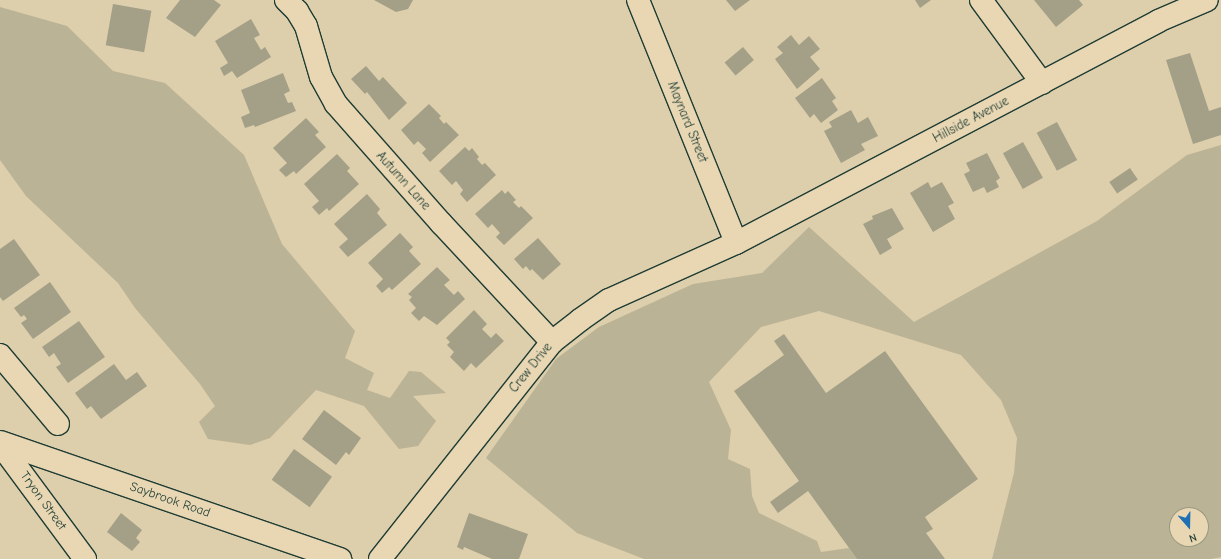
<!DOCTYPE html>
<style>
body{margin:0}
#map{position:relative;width:1221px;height:559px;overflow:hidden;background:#ddceac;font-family:"Comic Neue",sans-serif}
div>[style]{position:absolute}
.green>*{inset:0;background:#bab396}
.building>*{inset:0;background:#a3a087;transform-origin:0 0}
.roads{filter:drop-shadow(1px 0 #1f3d34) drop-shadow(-1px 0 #1f3d34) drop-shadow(0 1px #1f3d34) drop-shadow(0 -1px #1f3d34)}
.street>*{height:22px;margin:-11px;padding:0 11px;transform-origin:11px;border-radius:11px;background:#e9d7b4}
.secondary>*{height:22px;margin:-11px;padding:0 11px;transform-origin:11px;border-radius:11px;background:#e9d7b4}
span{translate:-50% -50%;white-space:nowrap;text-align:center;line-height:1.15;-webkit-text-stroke:3.5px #e9d7b4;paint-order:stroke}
.street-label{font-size:13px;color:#1f3d34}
.north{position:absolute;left:1169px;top:507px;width:40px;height:40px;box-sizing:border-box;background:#e9d7b4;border:1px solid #989981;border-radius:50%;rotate:160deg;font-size:11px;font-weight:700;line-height:16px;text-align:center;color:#1f3d34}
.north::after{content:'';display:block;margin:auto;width:14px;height:18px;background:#1f6fb2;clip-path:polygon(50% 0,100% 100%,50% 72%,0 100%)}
</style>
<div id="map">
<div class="green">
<div style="clip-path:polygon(0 7px,67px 26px,113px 71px,165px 83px,244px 155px,282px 244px,355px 331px,345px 358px,374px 373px,367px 390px,390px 398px,409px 371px,421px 372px,446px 393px,413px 396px,436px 421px,418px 446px,399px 449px,364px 406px,316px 390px,270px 438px,250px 445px,208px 439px,199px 422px,215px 406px,200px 384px,135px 308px,118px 283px,26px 196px,0 160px)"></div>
<div style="clip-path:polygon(evenodd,1221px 145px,1221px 557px,1211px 559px,992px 559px,1014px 473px,1017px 438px,1001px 400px,961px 355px,819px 311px,761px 327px,709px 382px,731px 430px,728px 459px,750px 469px,752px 496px,759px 513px,817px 541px,821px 552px,849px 548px,857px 559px,644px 559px,577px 533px,486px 458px,556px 359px,599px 327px,693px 284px,762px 273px,809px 227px,914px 322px,1097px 221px,1187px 155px,1221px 145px,1177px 515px,1201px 515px,1201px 539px,1177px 539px,1177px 515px)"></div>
</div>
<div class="building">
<div style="clip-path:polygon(180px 0,214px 0,221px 5px,195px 37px,166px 18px)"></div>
<div style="clip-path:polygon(374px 0,413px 0,408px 9px,396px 12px)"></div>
<div style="clip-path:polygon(726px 0,750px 0,735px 11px)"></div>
<div style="clip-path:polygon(915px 0,931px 0,920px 8px)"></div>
<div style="clip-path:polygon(1034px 0,1079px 0,1083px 5px,1056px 27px)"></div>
<div style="left:113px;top:4px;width:39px;height:42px;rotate:10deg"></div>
<div style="clip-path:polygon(251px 19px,260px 35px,254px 38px,261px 50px,265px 47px,271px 57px,237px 78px,232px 71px,224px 76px,220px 68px,228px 63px,215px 41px)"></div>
<div style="clip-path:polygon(791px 35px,799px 45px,809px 36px,820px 49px,810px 57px,820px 69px,797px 89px,775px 59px,783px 53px,777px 47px)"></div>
<div style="left:743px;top:47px;width:17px;height:24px;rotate:50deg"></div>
<div style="clip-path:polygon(1190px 53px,1209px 111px,1221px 107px,1221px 135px,1193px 144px,1166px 60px)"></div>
<div style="clip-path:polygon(366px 66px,379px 81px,383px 77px,407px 103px,389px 120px,367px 92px,365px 94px,351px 79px)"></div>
<div style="clip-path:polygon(283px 73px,290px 91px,284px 94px,288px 103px,292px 102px,296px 111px,255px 127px,254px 125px,245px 128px,241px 117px,250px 113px,241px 90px)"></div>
<div style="clip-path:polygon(822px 78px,836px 98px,832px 101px,838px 110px,821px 123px,814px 114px,810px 118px,795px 98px)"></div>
<div style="clip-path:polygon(429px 104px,441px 116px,439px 118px,444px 124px,446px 122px,459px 135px,430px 162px,422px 153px,426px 149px,418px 141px,414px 145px,401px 130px)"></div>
<div style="clip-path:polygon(851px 110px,858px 123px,868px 117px,878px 136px,861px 144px,865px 150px,841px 163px,824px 131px,832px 127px,829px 122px)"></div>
<div style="clip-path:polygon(306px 118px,319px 132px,315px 135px,326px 147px,296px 174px,294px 171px,286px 177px,279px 170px,287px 163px,273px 148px)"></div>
<div style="left:1057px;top:122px;width:43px;height:23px;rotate:62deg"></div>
<div style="left:1023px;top:142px;width:41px;height:23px;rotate:61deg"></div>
<div style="clip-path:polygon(465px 147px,469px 151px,472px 148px,479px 157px,477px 159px,482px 165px,485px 163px,496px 175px,467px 202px,460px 194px,463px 190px,456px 181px,452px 185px,439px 171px)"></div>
<div style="clip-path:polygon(987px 153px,1000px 178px,996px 181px,999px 187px,987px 193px,984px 187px,973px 192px,964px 174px,970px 171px,966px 163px)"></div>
<div style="clip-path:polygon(337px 154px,350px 168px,347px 171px,359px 184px,329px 211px,327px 208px,319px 215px,312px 207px,319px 201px,304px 184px)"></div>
<div style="left:1130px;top:168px;width:14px;height:25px;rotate:56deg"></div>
<div style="clip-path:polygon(928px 182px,931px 188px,942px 182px,954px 203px,948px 206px,955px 219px,933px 232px,910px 193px)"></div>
<div style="clip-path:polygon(502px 190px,505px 194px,508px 191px,516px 200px,513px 202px,519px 208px,521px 206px,533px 218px,504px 245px,496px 237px,500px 233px,492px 224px,488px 228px,475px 214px)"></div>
<div style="clip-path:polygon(367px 194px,380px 209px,377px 213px,387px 225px,348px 257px,339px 247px,348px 239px,334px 224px)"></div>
<div style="clip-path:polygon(892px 208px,904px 229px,887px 239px,892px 248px,880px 255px,863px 224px,873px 219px,872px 216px)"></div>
<div style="clip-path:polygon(400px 233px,413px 247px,409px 251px,421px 264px,392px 290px,389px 287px,382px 293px,376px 286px,383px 279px,368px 263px)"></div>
<div style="clip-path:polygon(538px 238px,561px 264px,543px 280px,532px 269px,530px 271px,526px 266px,523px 269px,514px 259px)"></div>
<div style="clip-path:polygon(14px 239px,40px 275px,3px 301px,0 297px,0 249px)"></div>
<div style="clip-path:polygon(437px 267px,450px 280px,444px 285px,454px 295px,458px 291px,465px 299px,437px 325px,424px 316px,419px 321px,411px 313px,416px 308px,409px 300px,412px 297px,408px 294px)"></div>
<div style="clip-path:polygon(50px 282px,71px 312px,33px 339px,21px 323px,27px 319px,24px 315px,21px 317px,14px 308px)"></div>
<div style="clip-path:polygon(474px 310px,487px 324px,482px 329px,491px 338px,496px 333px,504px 341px,476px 368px,471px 363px,464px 371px,450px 357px,454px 352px,447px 345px,450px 342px,446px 338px)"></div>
<div style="clip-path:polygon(79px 321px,105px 357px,68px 383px,56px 367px,61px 364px,54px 353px,49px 357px,42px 347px)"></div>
<div style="clip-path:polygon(784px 334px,826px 393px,885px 351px,978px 479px,925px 517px,933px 529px,926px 533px,945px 559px,857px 559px,808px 491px,778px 513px,770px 502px,799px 481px,734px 391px,784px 355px,774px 341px)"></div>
<div style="clip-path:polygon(114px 364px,126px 380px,137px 372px,147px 386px,101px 419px,91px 406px,87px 409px,75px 393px)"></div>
<div style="clip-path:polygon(324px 410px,361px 438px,349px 455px,346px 452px,336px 465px,302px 439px)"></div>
<div style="left:294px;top:449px;width:47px;height:38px;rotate:36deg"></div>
<div style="clip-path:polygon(121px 513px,142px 530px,136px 538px,140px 542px,132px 551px,107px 532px)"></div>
<div style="clip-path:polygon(469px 513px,528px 534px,519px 559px,492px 559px,464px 547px,463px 550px,457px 547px)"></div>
</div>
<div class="roads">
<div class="street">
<div style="left:286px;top:0;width:16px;rotate:45deg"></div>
<div style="left:297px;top:11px;width:17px;rotate:59deg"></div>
<div style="left:306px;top:26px;width:53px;rotate:73.6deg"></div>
<div style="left:321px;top:77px;width:31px;rotate:61deg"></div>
<div style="left:336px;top:104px;width:159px;rotate:48.6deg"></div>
<div style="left:441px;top:223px;width:163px;rotate:47deg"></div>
<div style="left:638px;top:0;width:262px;rotate:68deg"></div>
<div style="left:981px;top:0;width:103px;rotate:53.7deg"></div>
<div style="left:0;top:355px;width:90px;rotate:50deg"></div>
<div style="left:0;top:444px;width:143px;rotate:53.5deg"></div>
<div style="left:380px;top:559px;width:277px;rotate:-51.6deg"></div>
<div style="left:552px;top:342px;width:36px;rotate:-38deg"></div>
<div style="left:580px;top:320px;width:35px;rotate:-35deg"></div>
<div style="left:609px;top:300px;width:139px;rotate:-24.2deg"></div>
<div style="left:736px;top:243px;width:477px;rotate:-27.7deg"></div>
<div style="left:1158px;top:21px;width:53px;rotate:-23.2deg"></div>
</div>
<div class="secondary">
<div style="left:0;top:442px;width:360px;rotate:19deg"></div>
</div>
</div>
<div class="street-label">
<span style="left:971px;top:120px;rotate:-28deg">Hillside Avenue</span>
<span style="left:687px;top:122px;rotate:68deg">Maynard Street</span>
<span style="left:403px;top:181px;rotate:48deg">Autumn Lane</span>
<span style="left:531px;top:368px;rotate:-51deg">Crew Drive</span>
<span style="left:170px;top:500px;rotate:19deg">Saybrook Road</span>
<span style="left:43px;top:501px;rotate:54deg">Tryon Street</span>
</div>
<div class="north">N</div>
</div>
